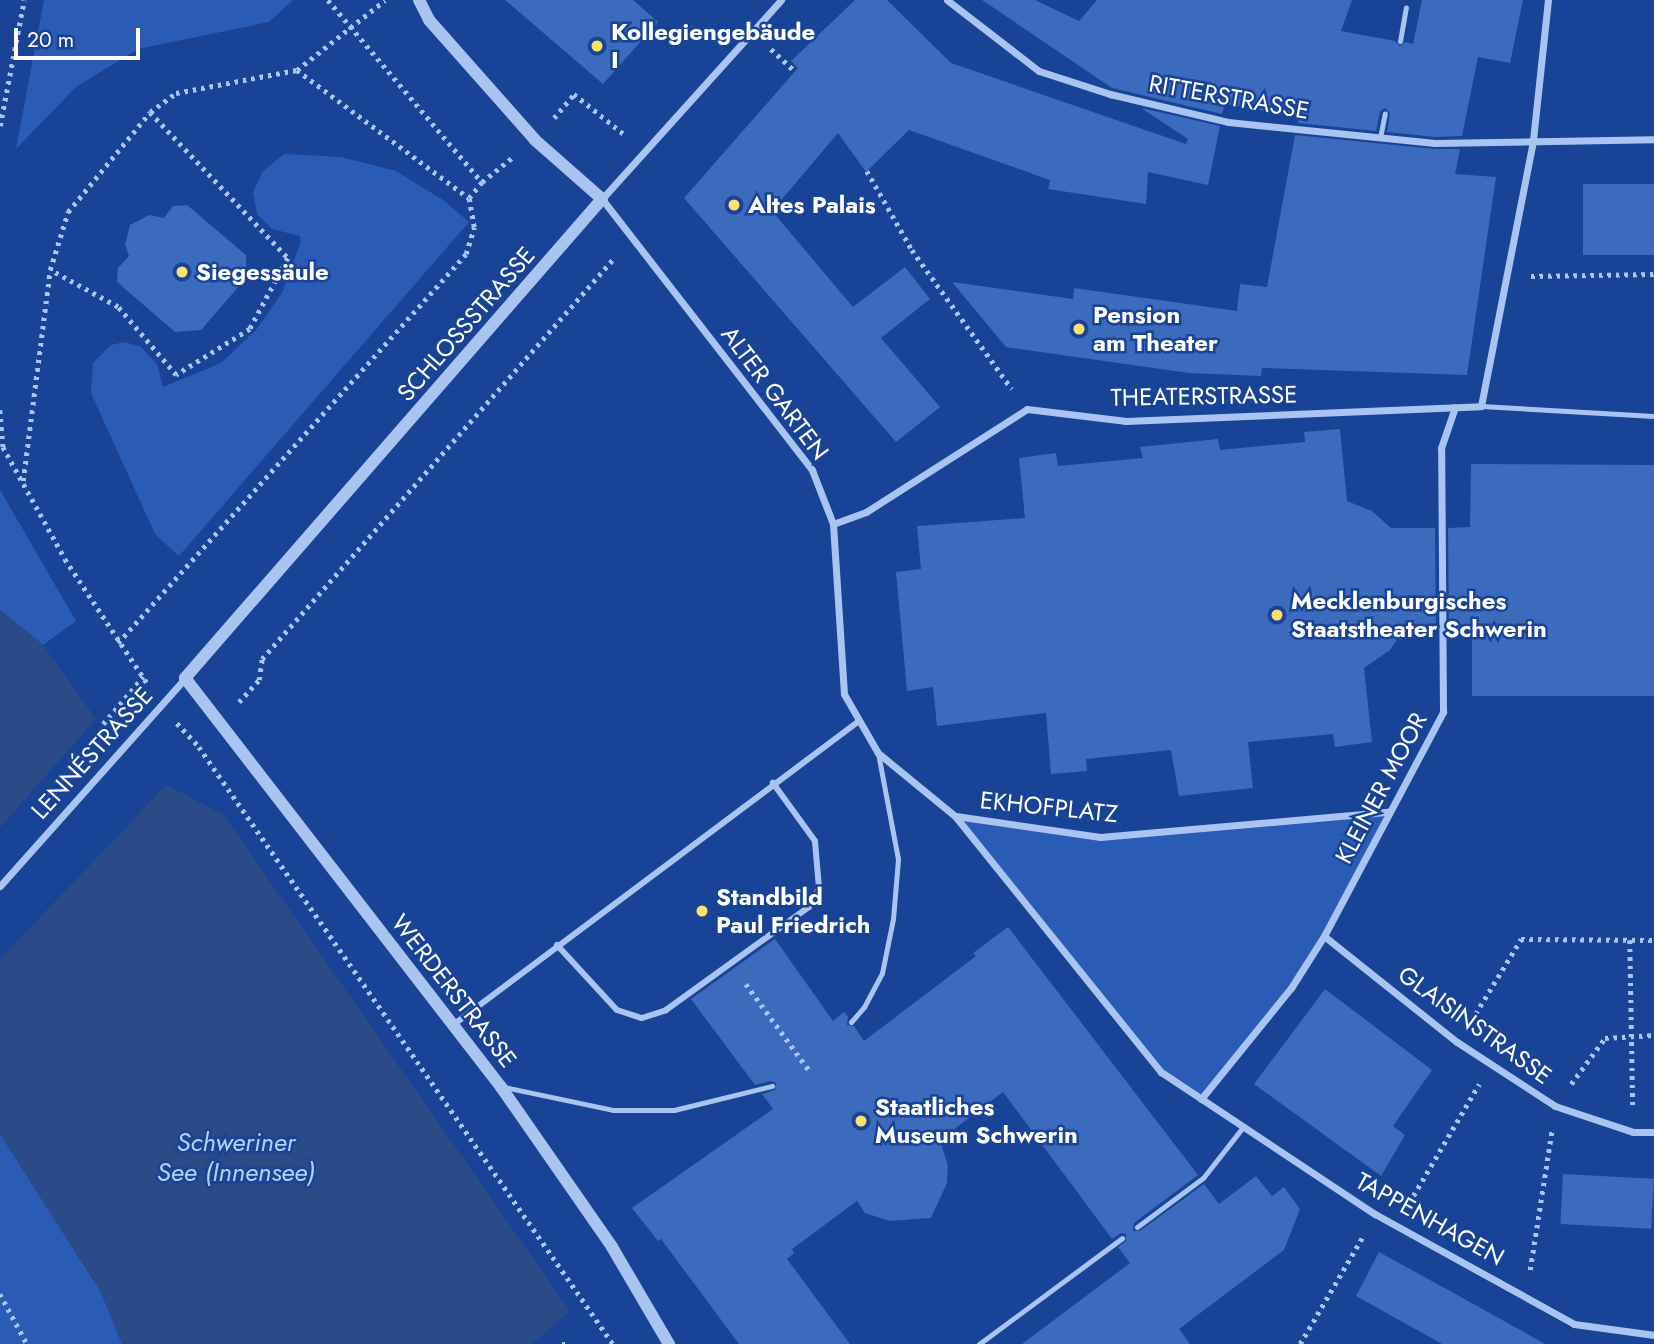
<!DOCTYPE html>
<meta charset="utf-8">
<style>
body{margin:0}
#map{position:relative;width:1654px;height:1344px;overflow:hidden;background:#184396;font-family:Jost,sans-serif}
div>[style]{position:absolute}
.green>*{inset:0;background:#2b5cb5}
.water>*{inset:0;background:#2a4a88}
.pier>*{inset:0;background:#184396}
.building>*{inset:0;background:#3c6abc;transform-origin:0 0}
.path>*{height:4.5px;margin-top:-2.25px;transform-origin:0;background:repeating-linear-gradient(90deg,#aac4f1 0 3.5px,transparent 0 8.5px)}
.service>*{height:5px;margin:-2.5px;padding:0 2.5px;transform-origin:2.5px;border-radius:2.5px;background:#aac4f1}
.pedestrian>*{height:6px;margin:-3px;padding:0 3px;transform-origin:3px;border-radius:3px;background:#aac4f1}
.minor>*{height:7px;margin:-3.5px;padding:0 3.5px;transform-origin:3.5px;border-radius:3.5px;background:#aac4f1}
.tertiary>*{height:12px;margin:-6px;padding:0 6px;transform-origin:6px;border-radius:6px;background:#aac4f1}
.dots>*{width:19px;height:19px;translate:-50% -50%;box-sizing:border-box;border:4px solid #184396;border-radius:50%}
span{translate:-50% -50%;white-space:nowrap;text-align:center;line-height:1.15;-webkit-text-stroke:5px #184396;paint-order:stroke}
.poi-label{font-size:24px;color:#fff;font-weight:700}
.left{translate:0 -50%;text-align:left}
.street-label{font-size:24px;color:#fff}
.water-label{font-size:26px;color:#b6cef8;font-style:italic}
.scale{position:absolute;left:14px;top:28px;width:126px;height:32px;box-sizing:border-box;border:4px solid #fff;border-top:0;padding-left:9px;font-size:21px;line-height:24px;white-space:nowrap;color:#fff;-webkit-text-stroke:5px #184396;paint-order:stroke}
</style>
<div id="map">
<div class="green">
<div style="clip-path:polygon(44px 0,293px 0,269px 22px,138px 49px,76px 87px,16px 149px)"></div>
<div style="clip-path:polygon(284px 154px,341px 157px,396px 171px,443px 200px,469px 222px,179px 556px,155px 534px,91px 393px,93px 363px,111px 345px,125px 342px,141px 347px,157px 364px,163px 387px,221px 363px,256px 330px,282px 293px,301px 241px,300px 236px,272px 229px,257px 214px,253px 192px,263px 171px)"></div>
<div style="clip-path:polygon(0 490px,76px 621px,43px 645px,0 610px)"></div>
<div style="clip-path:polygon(1388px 812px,1292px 988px,1201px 1097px,1161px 1072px,955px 816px,1100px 837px)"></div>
<div style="clip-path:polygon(0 1134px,101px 1292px,122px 1344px,0 1344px)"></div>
</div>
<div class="water">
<div style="clip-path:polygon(0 610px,43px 645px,96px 719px,0 828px)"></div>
<div style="clip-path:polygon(166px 785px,223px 814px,570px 1311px,532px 1344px,122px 1344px,101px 1292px,0 1134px,0 959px)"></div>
</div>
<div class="pier">
<div style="clip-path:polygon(96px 719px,99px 721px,0 832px,0 828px)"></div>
<div style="clip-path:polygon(163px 782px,166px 785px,0 959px,0 954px)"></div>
</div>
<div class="building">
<div style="clip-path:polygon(505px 0,633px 0,658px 22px,603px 84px)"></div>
<div style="clip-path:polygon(855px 0,887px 0,951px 63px,1186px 144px,1188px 139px,1141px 108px,1220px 126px,1208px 185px,1148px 172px,1146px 204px,1048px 189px,1050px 180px,909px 130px,866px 172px,838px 133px,772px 211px,853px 307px,905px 267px,930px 299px,881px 338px,940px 407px,896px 442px,684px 198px,798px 68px,791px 61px)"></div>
<div style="clip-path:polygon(982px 0,1035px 0,1079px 21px,1097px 0,1352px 0,1341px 31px,1395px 41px,1400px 46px,1405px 42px,1413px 44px,1422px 0,1523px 0,1510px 63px,1478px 57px,1462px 136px,1435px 137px,1387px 132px,1390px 113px,1385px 108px,1380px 111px,1376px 131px,1298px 123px,1299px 117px,1225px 104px,1222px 114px,1112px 88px)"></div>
<div style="clip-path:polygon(1295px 135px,1434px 149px,1460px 149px,1455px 174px,1496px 177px,1467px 375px,1262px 368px,1261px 376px,1189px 373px,1006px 347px,952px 282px,1073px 299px,1074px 288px,1237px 311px,1240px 284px,1267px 287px)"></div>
<div style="left:1583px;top:184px;width:71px;height:71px"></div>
<div style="clip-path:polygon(187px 205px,246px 255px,247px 277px,201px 330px,175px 332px,117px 282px,118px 268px,129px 256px,125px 245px,130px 225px,149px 215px,164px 218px,173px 206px)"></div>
<div style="clip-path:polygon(1340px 429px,1347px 501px,1372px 511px,1391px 528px,1435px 528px,1436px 631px,1403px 631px,1390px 650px,1364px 668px,1372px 742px,1335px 747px,1333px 734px,1248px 742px,1253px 788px,1179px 796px,1171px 750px,1086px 759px,1087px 771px,1051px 774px,1046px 713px,937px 726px,933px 687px,907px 691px,896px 572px,921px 569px,917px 526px,1025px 518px,1019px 458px,1056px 453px,1058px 466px,1143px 458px,1140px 447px,1218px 439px,1220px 450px,1305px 442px,1304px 432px)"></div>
<div style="clip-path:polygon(1471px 464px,1654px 465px,1654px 696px,1472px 696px,1472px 630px,1449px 631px,1448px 528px,1470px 527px)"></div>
<div style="clip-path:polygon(1008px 927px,1198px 1175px,1134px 1223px,1133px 1231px,1140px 1231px,1204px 1184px,1219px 1204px,1256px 1176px,1272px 1196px,1284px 1187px,1300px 1209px,1284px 1250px,1179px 1329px,1190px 1344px,1022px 1344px,1130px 1263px,1118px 1247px,1126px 1241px,1126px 1234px,1121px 1233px,1112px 1239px,1003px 1092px,940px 1140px,948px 1166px,947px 1183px,931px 1218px,890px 1221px,865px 1213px,857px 1201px,792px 1249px,794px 1253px,787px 1259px,850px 1344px,739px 1344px,661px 1239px,658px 1241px,632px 1208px,773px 1109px,762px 1094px,775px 1090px,776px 1083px,771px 1081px,755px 1085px,691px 999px,775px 939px,833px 1021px,844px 1012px,848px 1017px,847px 1025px,854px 1026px,864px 1041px,976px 956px,973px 953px)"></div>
<div style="clip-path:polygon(1325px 989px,1432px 1070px,1393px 1126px,1405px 1135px,1381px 1176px,1254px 1084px)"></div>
<div style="left:1563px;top:1174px;width:91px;height:50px;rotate:3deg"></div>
<div style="clip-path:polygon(1379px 1252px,1461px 1297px,1545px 1344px,1442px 1344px,1356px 1296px)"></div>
</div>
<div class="path">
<div style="left:328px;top:0;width:238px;rotate:49.8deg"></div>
<div style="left:771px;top:49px;width:33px;rotate:43deg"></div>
<div style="left:297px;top:70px;width:112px;rotate:-38.5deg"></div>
<div style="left:150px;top:112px;width:32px;rotate:-36deg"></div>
<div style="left:176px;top:93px;width:123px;rotate:-10.8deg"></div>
<div style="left:297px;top:70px;width:214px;rotate:36.7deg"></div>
<div style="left:554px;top:118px;width:31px;rotate:-50deg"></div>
<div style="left:574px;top:94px;width:65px;rotate:38.8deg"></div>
<div style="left:0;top:126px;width:128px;rotate:-79.2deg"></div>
<div style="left:867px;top:171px;width:91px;rotate:60.3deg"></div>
<div style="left:912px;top:250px;width:171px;rotate:54.3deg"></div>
<div style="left:1531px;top:276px;width:123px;rotate:-0.9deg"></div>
<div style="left:0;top:410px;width:37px;rotate:85deg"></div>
<div style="left:3px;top:447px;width:128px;rotate:61deg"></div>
<div style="left:65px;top:559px;width:149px;rotate:56.5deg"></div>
<div style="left:23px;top:481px;width:213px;rotate:-82.7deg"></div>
<div style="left:50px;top:270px;width:61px;rotate:-72.8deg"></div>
<div style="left:68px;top:212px;width:129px;rotate:-50.6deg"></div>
<div style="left:150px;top:112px;width:201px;rotate:46.6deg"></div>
<div style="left:288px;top:258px;width:81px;rotate:118.2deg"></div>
<div style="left:250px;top:329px;width:87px;rotate:148.1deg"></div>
<div style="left:176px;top:375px;width:89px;rotate:-130.5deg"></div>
<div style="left:118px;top:307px;width:77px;rotate:-151.4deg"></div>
<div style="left:118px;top:643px;width:522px;rotate:-48.18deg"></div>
<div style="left:466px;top:254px;width:28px;rotate:-73deg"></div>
<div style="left:474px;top:227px;width:29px;rotate:-100deg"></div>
<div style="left:469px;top:198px;width:21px;rotate:-51deg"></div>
<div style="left:482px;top:182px;width:38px;rotate:-39deg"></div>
<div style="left:239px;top:702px;width:30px;rotate:-48deg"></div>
<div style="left:259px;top:680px;width:21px;rotate:-82deg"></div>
<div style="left:262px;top:659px;width:535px;rotate:-48.71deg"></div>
<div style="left:177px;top:723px;width:33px;rotate:47deg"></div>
<div style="left:199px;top:747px;width:727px;rotate:55.26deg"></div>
<div style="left:103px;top:724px;width:62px;rotate:-49.6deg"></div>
<div style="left:1630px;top:940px;width:167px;rotate:89deg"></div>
<div style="left:746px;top:984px;width:107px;rotate:53.8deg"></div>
<div style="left:1471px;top:1021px;width:96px;rotate:-58.6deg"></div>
<div style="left:1521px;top:939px;width:133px;rotate:0.4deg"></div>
<div style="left:1571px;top:1084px;width:57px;rotate:-53.5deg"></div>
<div style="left:1605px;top:1038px;width:49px;rotate:-3.5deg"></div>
<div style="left:1409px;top:1203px;width:138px;rotate:-59.5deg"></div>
<div style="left:1530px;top:1270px;width:142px;rotate:-81.1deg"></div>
<div style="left:0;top:1294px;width:57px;rotate:61.6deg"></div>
<div style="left:562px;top:1344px;width:3px"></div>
<div style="left:1300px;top:1344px;width:125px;rotate:-59.7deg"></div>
</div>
<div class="service">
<div style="left:1400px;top:41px;width:34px;rotate:-80deg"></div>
<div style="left:1380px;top:138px;width:25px;rotate:-79deg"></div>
<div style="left:1481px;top:406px;width:173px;rotate:3.3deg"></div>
<div style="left:851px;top:1022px;width:20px;rotate:-49deg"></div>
<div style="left:864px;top:1007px;width:38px;rotate:-62deg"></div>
<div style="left:882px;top:973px;width:55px;rotate:-78.5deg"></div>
<div style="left:893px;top:919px;width:60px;rotate:-85.2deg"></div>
<div style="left:898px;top:859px;width:108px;rotate:-100.7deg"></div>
<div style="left:504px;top:1087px;width:111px;rotate:11.9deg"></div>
<div style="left:613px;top:1110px;width:61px"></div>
<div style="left:674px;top:1110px;width:101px;rotate:-13.8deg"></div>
<div style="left:1137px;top:1227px;width:82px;rotate:-36.6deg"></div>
<div style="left:1203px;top:1178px;width:65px;rotate:-51.9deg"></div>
<div style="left:979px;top:1344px;width:178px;rotate:-36.5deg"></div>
</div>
<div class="pedestrian">
<div style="left:557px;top:945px;width:88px;rotate:47.3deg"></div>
<div style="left:617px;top:1010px;width:26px;rotate:18deg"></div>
<div style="left:642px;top:1018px;width:25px;rotate:-18deg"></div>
<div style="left:666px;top:1010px;width:176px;rotate:-35.8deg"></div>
<div style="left:809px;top:907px;width:21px;rotate:-62deg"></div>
<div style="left:819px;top:888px;width:47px;rotate:-94.9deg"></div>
<div style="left:815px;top:841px;width:72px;rotate:-125.9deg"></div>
<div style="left:453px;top:1025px;width:507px;rotate:-36.82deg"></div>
</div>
<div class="minor">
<div style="left:781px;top:0;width:268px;rotate:132deg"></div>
<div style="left:602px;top:199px;width:343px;rotate:52.2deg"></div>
<div style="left:812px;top:470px;width:58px;rotate:68.7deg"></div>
<div style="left:833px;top:524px;width:170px;rotate:86.3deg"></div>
<div style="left:844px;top:694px;width:68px;rotate:60deg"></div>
<div style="left:878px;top:753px;width:99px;rotate:39.3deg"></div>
<div style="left:955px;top:816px;width:329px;rotate:51.2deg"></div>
<div style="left:1161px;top:1072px;width:257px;rotate:33.6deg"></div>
<div style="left:1375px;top:1214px;width:227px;rotate:28.9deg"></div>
<div style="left:1574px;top:1324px;width:81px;rotate:7.8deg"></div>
<div style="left:947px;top:0;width:116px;rotate:37.7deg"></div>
<div style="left:1039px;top:71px;width:75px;rotate:17.9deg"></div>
<div style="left:1110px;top:94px;width:121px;rotate:13.3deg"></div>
<div style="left:1228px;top:122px;width:208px;rotate:5.8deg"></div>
<div style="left:1435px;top:143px;width:219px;rotate:-1deg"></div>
<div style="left:833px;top:524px;width:35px;rotate:-20deg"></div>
<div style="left:866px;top:512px;width:191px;rotate:-32.6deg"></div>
<div style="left:1027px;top:409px;width:100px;rotate:6.9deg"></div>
<div style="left:1126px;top:421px;width:355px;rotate:-2.4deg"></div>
<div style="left:1481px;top:406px;width:271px;rotate:-78.9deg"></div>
<div style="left:1533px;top:140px;width:141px;rotate:-83.9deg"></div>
<div style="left:956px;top:816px;width:146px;rotate:8.3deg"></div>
<div style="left:1100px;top:837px;width:289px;rotate:-5deg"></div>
<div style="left:0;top:886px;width:278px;rotate:-48.3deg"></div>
<div style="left:1324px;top:936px;width:170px;rotate:38.6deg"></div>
<div style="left:1457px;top:1042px;width:117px;rotate:33.1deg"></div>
<div style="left:1555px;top:1106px;width:82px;rotate:18.4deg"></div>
<div style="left:1633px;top:1132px;width:21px"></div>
<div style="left:1201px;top:1099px;width:143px;rotate:-51deg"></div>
<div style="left:1291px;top:988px;width:62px;rotate:-57.6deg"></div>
<div style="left:1324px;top:936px;width:254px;rotate:-62deg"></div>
<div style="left:1443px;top:712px;width:264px;rotate:-90.4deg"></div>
<div style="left:1441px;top:448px;width:43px;rotate:-71.1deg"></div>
</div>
<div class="tertiary">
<div style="left:419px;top:0;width:22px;rotate:63deg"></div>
<div style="left:429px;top:20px;width:160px;rotate:48.5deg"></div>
<div style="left:535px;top:140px;width:89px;rotate:41.4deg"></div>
<div style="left:602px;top:199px;width:635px;rotate:131.04deg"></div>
<div style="left:185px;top:678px;width:517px;rotate:52.31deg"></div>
<div style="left:501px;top:1087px;width:195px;rotate:55.2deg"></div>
<div style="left:612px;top:1247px;width:113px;rotate:59.6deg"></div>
</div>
<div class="dots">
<div style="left:597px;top:46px;background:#ffe16a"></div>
<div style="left:734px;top:205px;background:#ffe16a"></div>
<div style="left:182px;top:272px;background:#ffe16a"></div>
<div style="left:1079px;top:329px;background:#ffe16a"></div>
<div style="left:1277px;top:615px;background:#ffe16a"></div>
<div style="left:702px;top:911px;background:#ffe16a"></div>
<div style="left:861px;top:1121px;background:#ffe16a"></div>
</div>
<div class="poi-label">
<span class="left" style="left:611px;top:46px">Kollegiengebäude<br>I</span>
<span class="left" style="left:748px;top:205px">Altes Palais</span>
<span class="left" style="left:196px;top:272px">Siegessäule</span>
<span class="left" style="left:1093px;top:329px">Pension<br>am Theater</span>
<span class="left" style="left:1291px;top:615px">Mecklenburgisches<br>Staatstheater Schwerin</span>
<span class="left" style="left:716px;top:911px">Standbild<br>Paul Friedrich</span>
<span class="left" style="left:875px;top:1121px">Staatliches<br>Museum Schwerin</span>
</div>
<div class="street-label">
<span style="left:1229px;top:97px;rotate:10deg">RITTERSTRASSE</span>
<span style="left:466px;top:324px;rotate:-49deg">SCHLOSSSTRASSE</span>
<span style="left:775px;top:393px;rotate:53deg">ALTER GARTEN</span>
<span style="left:1204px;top:396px;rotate:-1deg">THEATERSTRASSE</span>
<span style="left:92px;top:753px;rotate:-48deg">LENNÉSTRASSE</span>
<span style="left:1381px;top:788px;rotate:-62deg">KLEINER MOOR</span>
<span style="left:1049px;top:807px;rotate:6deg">EKHOFPLATZ</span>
<span style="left:454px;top:991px;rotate:52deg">WERDERSTRASSE</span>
<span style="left:1475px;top:1025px;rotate:36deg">GLAISINSTRASSE</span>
<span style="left:1430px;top:1219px;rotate:29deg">TAPPENHAGEN</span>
</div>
<div class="water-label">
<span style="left:236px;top:1158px">Schweriner<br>See (Innensee)</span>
</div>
<div class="scale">20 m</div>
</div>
